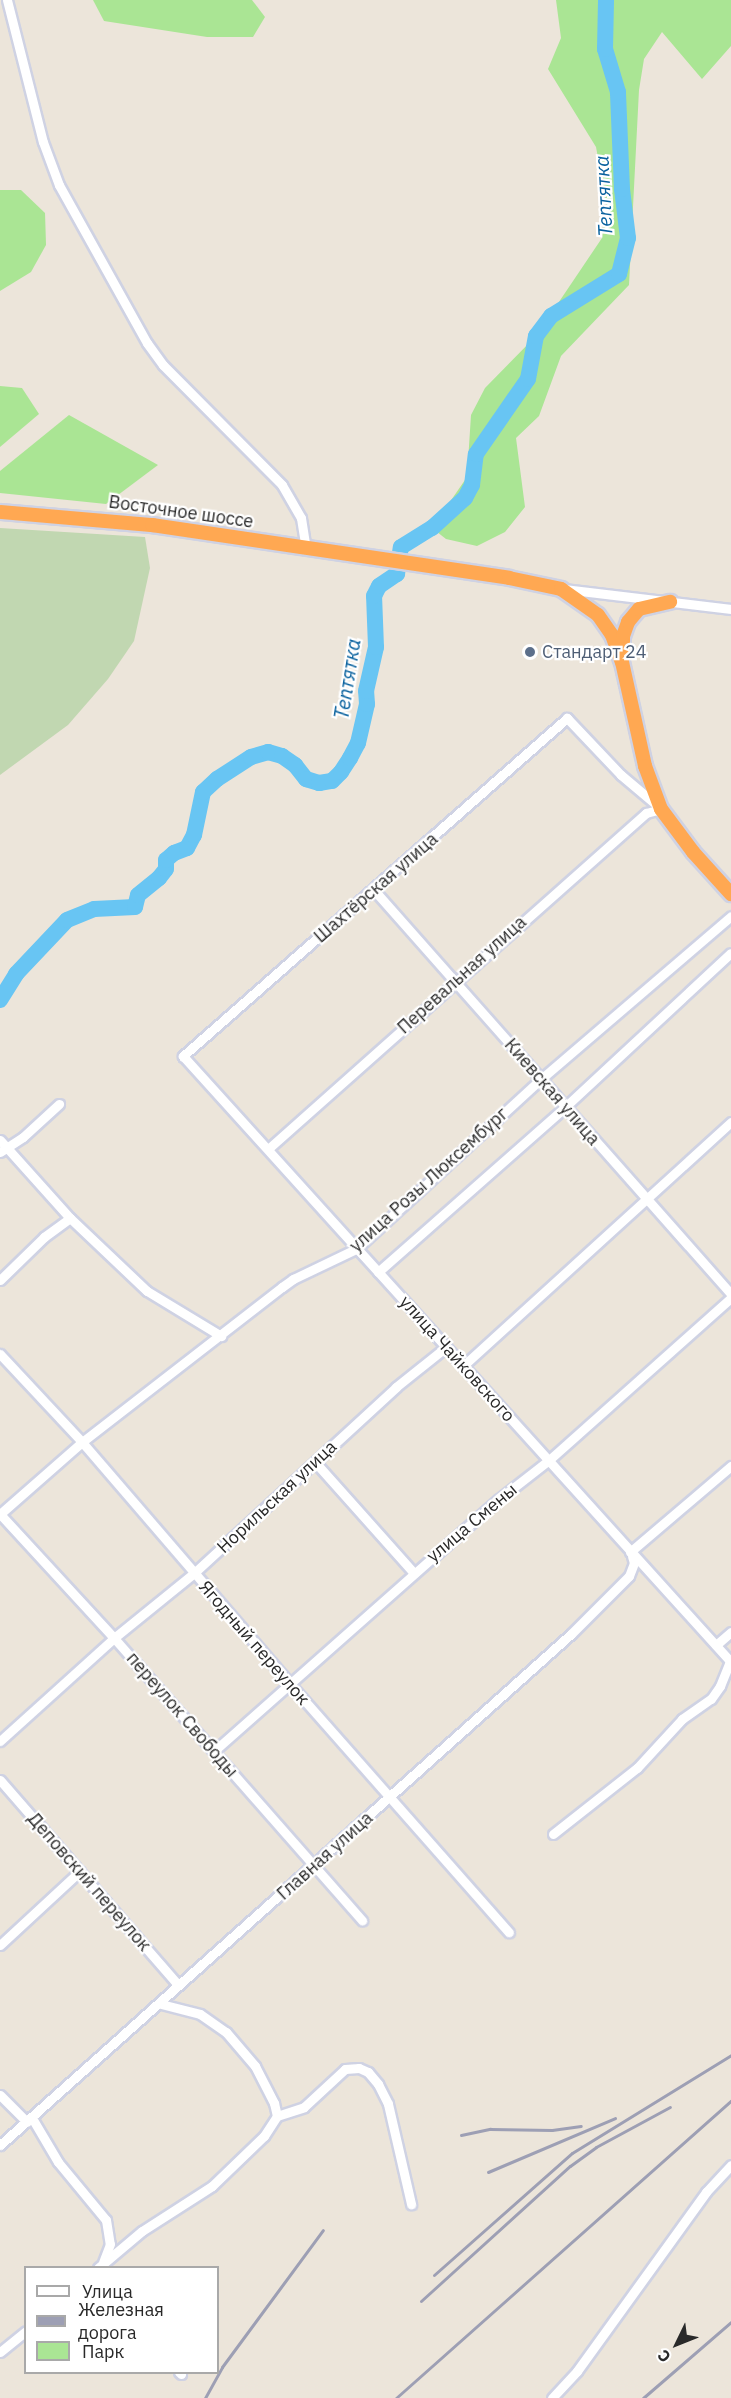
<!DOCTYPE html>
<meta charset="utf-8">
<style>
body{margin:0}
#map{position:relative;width:731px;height:2398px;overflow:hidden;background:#ece5da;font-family:"IBM Plex Sans",sans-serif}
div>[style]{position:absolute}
.green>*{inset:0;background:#aae594}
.cemetery>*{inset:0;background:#c1d7b1}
.river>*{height:16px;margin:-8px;padding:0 8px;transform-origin:8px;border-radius:8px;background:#68c5f3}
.roads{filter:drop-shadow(2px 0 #cfd2e3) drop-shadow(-2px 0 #cfd2e3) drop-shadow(0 2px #cfd2e3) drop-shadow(0 -2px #cfd2e3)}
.minor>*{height:9px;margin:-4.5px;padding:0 4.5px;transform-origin:4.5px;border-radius:4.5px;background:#fff}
.highway>*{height:14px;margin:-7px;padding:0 7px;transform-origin:7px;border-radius:7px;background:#ffa852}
.rail>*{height:3px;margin:-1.5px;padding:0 1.5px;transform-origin:1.5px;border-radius:1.5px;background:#9d9fb4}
.dots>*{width:16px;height:16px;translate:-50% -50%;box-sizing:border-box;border:3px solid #fff;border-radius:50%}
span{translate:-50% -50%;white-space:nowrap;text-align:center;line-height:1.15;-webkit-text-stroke:4.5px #fff;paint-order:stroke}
.street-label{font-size:18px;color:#292929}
.service-label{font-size:18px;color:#4e5e75}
.left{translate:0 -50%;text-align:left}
.water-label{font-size:20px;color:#08619e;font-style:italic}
.legend{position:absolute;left:24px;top:2266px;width:195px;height:108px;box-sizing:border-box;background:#fff;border:2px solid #a9a9a9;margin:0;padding:8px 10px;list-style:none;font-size:18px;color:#292929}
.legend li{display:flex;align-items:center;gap:12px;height:30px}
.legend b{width:30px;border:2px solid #a9a9a9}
.north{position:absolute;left:647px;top:2314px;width:60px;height:60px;-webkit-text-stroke:4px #fff;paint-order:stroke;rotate:227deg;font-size:16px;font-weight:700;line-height:24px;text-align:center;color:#292929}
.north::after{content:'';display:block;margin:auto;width:21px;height:27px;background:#292929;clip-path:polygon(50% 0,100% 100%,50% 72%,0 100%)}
</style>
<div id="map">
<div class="green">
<div style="clip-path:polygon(93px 0,252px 0,265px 17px,253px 37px,207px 37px,104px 21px)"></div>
<div style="clip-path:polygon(556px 0,731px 0,731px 46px,702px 79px,662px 32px,644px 59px,639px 90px,629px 285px,561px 356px,539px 416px,516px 438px,525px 507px,505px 532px,477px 546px,446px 539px,432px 528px,467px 477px,471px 415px,485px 388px,536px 336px,602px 238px,607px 207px,596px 147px,548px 69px,561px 38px)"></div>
<div style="clip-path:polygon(0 190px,21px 190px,45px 213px,46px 245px,31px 272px,0 291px)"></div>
<div style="clip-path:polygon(0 386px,22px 388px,39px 414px,0 447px)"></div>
<div style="clip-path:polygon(69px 415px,158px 465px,106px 504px,0 493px,0 471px)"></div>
</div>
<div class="cemetery">
<div style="clip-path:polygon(0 528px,145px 537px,150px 568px,134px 641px,108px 679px,68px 725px,0 775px)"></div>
</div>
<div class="river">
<div style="left:0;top:1000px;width:31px;rotate:-58deg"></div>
<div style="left:16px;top:974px;width:74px;rotate:-46.6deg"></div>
<div style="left:67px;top:920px;width:29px;rotate:-22deg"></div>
<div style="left:94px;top:909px;width:41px;rotate:-2.8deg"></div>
<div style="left:135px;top:907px;width:12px;rotate:-76deg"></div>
<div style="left:138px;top:895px;width:27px;rotate:-39deg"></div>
<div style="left:159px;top:878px;width:11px;rotate:-52deg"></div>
<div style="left:166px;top:869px;width:9px;rotate:-90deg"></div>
<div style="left:166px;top:860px;width:11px;rotate:-41deg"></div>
<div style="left:174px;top:853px;width:14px;rotate:-21deg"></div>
<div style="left:187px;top:848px;width:15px;rotate:-62deg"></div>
<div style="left:194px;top:835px;width:44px;rotate:-78.2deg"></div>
<div style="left:203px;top:792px;width:19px;rotate:-43deg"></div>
<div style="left:217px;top:779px;width:40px;rotate:-32.9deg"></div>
<div style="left:251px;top:757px;width:18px;rotate:-16deg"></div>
<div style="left:268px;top:752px;width:15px;rotate:16deg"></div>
<div style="left:282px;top:756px;width:16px;rotate:35deg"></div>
<div style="left:295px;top:765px;width:18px;rotate:52deg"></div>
<div style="left:306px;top:779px;width:14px;rotate:17deg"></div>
<div style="left:319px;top:783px;width:13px;rotate:-9deg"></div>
<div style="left:332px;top:781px;width:13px;rotate:-45deg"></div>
<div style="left:341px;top:772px;width:17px;rotate:-57deg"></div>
<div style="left:350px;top:758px;width:17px;rotate:-62deg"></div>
<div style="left:358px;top:743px;width:40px;rotate:-77deg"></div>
<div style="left:367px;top:704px;width:13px;rotate:-94deg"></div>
<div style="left:366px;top:691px;width:45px;rotate:-77.2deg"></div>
<div style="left:376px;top:647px;width:51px;rotate:-92.2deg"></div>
<div style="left:374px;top:596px;width:11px;rotate:-63deg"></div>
<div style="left:379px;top:586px;width:22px;rotate:-34deg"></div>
<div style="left:397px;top:574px;width:27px;rotate:-82deg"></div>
<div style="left:401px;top:547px;width:36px;rotate:-32deg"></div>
<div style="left:432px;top:528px;width:45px;rotate:-42.3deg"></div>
<div style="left:465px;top:498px;width:15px;rotate:-62deg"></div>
<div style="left:472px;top:485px;width:31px;rotate:-83deg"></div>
<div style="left:476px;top:454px;width:91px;rotate:-55.3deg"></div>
<div style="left:528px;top:379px;width:44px;rotate:-79.5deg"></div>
<div style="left:536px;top:336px;width:25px;rotate:-53deg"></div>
<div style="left:551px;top:316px;width:80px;rotate:-31.7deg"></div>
<div style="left:619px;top:274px;width:37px;rotate:-76deg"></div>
<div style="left:628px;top:238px;width:49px;rotate:-97deg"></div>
<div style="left:622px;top:189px;width:97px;rotate:-92.4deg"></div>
<div style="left:618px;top:92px;width:45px;rotate:-106.8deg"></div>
<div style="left:605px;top:49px;width:49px;rotate:-88.8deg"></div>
</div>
<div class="roads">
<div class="minor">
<div style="left:7px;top:0;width:146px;rotate:75.8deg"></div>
<div style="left:43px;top:142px;width:46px;rotate:69.6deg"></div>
<div style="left:59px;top:185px;width:181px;rotate:60.9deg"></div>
<div style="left:147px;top:343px;width:27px;rotate:54deg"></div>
<div style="left:163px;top:365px;width:169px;rotate:45.2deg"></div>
<div style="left:282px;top:485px;width:38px;rotate:60deg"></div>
<div style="left:301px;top:518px;width:30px;rotate:81deg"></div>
<div style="left:564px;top:589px;width:168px;rotate:6.8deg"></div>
<div style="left:659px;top:807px;width:50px;rotate:-139.9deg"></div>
<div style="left:621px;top:775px;width:79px;rotate:-133.5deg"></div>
<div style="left:567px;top:718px;width:512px;rotate:138.65deg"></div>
<div style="left:183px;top:1056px;width:817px;rotate:47.88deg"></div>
<div style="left:374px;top:890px;width:539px;rotate:48.53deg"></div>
<div style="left:0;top:1140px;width:105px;rotate:48.1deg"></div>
<div style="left:70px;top:1218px;width:106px;rotate:43.5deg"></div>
<div style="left:147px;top:1291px;width:87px;rotate:31.3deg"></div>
<div style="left:268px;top:1149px;width:506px;rotate:-41.63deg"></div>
<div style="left:646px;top:813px;width:16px;rotate:-15deg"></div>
<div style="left:0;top:1152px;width:27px;rotate:-33deg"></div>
<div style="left:23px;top:1137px;width:49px;rotate:-42.5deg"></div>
<div style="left:378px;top:1272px;width:249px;rotate:-41.4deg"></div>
<div style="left:565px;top:1107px;width:226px;rotate:-42.9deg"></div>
<div style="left:0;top:1280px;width:62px;rotate:-44.3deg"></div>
<div style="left:44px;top:1237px;width:32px;rotate:-36deg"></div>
<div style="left:0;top:1354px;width:120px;rotate:47deg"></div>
<div style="left:82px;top:1442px;width:319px;rotate:49.3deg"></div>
<div style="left:290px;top:1684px;width:331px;rotate:48.6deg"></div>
<div style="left:464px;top:1365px;width:361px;rotate:-42.3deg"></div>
<div style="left:315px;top:1462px;width:149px;rotate:48.3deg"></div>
<div style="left:0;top:1514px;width:109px;rotate:-41.3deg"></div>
<div style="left:82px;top:1442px;width:253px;rotate:-37.8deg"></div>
<div style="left:282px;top:1287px;width:14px;rotate:-36deg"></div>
<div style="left:293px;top:1279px;width:70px;rotate:-25.5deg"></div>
<div style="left:356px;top:1249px;width:251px;rotate:-42.6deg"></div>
<div style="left:541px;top:1079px;width:250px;rotate:-40.6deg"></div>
<div style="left:0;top:1514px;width:168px;rotate:47.4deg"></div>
<div style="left:114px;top:1638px;width:376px;rotate:48.7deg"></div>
<div style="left:630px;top:1552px;width:133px;rotate:-40.4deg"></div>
<div style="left:716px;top:1645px;width:20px;rotate:-41deg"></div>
<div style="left:0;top:1741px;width:154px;rotate:-42.1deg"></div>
<div style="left:114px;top:1638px;width:103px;rotate:-39.1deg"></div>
<div style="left:194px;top:1573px;width:275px;rotate:-42.6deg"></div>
<div style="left:396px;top:1387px;width:64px;rotate:-38.7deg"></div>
<div style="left:214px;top:1751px;width:380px;rotate:-41.5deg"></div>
<div style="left:499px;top:1499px;width:63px;rotate:-38deg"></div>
<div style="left:549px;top:1460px;width:244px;rotate:-41.7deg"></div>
<div style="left:0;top:1780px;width:271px;rotate:49deg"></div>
<div style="left:553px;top:1834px;width:107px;rotate:-38.2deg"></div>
<div style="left:637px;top:1768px;width:67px;rotate:-47.4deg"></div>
<div style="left:682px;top:1719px;width:35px;rotate:-35deg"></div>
<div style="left:711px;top:1699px;width:16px;rotate:-55deg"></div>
<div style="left:720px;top:1686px;width:27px;rotate:-68deg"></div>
<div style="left:0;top:1945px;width:109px;rotate:-42.8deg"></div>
<div style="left:161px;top:2004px;width:40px;rotate:14.4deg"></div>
<div style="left:200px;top:2014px;width:32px;rotate:35deg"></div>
<div style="left:226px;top:2032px;width:45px;rotate:49.5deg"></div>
<div style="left:255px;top:2066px;width:42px;rotate:62.8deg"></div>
<div style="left:274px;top:2103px;width:13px;rotate:77deg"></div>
<div style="left:0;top:2095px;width:38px;rotate:45deg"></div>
<div style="left:277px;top:2116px;width:28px;rotate:-18deg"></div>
<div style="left:304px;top:2107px;width:56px;rotate:-42.8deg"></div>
<div style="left:345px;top:2069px;width:14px;rotate:-4deg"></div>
<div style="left:359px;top:2068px;width:10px;rotate:24deg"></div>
<div style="left:368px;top:2072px;width:16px;rotate:50deg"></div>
<div style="left:378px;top:2084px;width:22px;rotate:63deg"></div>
<div style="left:388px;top:2104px;width:103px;rotate:77deg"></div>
<div style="left:32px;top:2118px;width:51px;rotate:59.4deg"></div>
<div style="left:58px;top:2162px;width:75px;rotate:50.4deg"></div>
<div style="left:106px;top:2220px;width:24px;rotate:81deg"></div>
<div style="left:110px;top:2244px;width:19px;rotate:111deg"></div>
<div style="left:0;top:2145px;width:766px;rotate:-41.83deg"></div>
<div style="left:571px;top:1634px;width:82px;rotate:-45deg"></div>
<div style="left:629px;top:1576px;width:14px;rotate:-69deg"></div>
<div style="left:634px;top:1563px;width:7px;rotate:-106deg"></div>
<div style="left:98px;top:2268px;width:57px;rotate:-40.1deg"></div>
<div style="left:142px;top:2231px;width:83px;rotate:-32.7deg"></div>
<div style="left:212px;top:2186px;width:72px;rotate:-43.9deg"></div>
<div style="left:264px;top:2136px;width:24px;rotate:-57deg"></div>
<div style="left:0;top:2352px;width:33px;rotate:-39deg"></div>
<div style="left:179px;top:2372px;width:3px;rotate:45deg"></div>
<div style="left:552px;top:2398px;width:37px;rotate:-47deg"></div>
<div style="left:577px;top:2371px;width:221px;rotate:-54.2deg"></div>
<div style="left:706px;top:2192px;width:37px;rotate:-47deg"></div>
</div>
<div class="highway">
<div style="left:0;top:512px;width:153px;rotate:4.9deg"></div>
<div style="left:152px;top:525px;width:361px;rotate:8.4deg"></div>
<div style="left:509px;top:578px;width:53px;rotate:11.9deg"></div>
<div style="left:561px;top:589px;width:45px;rotate:35.1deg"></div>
<div style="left:598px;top:615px;width:24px;rotate:55deg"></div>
<div style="left:612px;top:635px;width:29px;rotate:70deg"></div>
<div style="left:622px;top:662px;width:107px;rotate:77.5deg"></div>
<div style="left:645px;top:766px;width:46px;rotate:69.6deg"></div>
<div style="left:661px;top:809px;width:54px;rotate:53.3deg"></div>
<div style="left:693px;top:852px;width:57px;rotate:47.9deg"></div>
<div style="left:623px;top:654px;width:18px;rotate:-90deg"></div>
<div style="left:623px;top:636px;width:15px;rotate:-70deg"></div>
<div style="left:628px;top:622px;width:17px;rotate:-50deg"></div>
<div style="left:639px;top:609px;width:32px;rotate:-13deg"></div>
</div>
</div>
<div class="rail">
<div style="left:461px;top:2135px;width:30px;rotate:-12deg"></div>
<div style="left:490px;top:2129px;width:62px;rotate:0.9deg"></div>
<div style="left:552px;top:2130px;width:29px;rotate:-8deg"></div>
<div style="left:488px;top:2172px;width:138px;rotate:-23deg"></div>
<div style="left:434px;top:2275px;width:184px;rotate:-41.5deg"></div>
<div style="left:572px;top:2153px;width:187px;rotate:-31.6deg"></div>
<div style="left:421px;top:2301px;width:201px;rotate:-42.2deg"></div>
<div style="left:570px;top:2166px;width:32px;rotate:-36deg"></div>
<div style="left:596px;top:2147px;width:84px;rotate:-28.4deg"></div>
<div style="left:205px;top:2398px;width:35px;rotate:-61deg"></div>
<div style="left:222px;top:2367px;width:170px;rotate:-53.6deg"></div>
<div style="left:396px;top:2398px;width:448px;rotate:-41.6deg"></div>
<div style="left:643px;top:2398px;width:116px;rotate:-40.8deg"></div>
</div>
<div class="dots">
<div style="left:530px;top:652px;background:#5c6f8a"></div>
</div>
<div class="street-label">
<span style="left:181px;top:512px;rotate:8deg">Восточное шоссе</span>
<span style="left:376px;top:888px;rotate:-41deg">Шахтёрская улица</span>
<span style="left:462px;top:975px;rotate:-42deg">Перевальная улица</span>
<span style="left:552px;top:1092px;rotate:49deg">Киевская улица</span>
<span style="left:429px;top:1180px;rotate:-42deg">улица Розы Люксембург</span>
<span style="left:457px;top:1359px;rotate:48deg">улица Чайковского</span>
<span style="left:277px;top:1497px;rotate:-43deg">Норильская улица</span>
<span style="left:472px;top:1523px;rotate:-40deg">улица Смены</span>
<span style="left:254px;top:1643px;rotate:49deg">Ягодный переулок</span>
<span style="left:182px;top:1715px;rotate:49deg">переулок Свободы</span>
<span style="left:325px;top:1856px;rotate:-42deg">Главная улица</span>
<span style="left:89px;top:1882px;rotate:49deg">Деповский переулок</span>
</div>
<div class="service-label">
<span class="left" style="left:542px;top:652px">Стандарт 24</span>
</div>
<div class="water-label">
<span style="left:603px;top:196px;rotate:-93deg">Тептятка</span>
<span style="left:347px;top:679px;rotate:-81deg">Тептятка</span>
</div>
<ul class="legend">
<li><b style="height:8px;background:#fff"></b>Улица</li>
<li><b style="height:8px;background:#9d9fb4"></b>Железная дорога</li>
<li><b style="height:16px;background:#aae594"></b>Парк</li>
</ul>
<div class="north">С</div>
</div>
